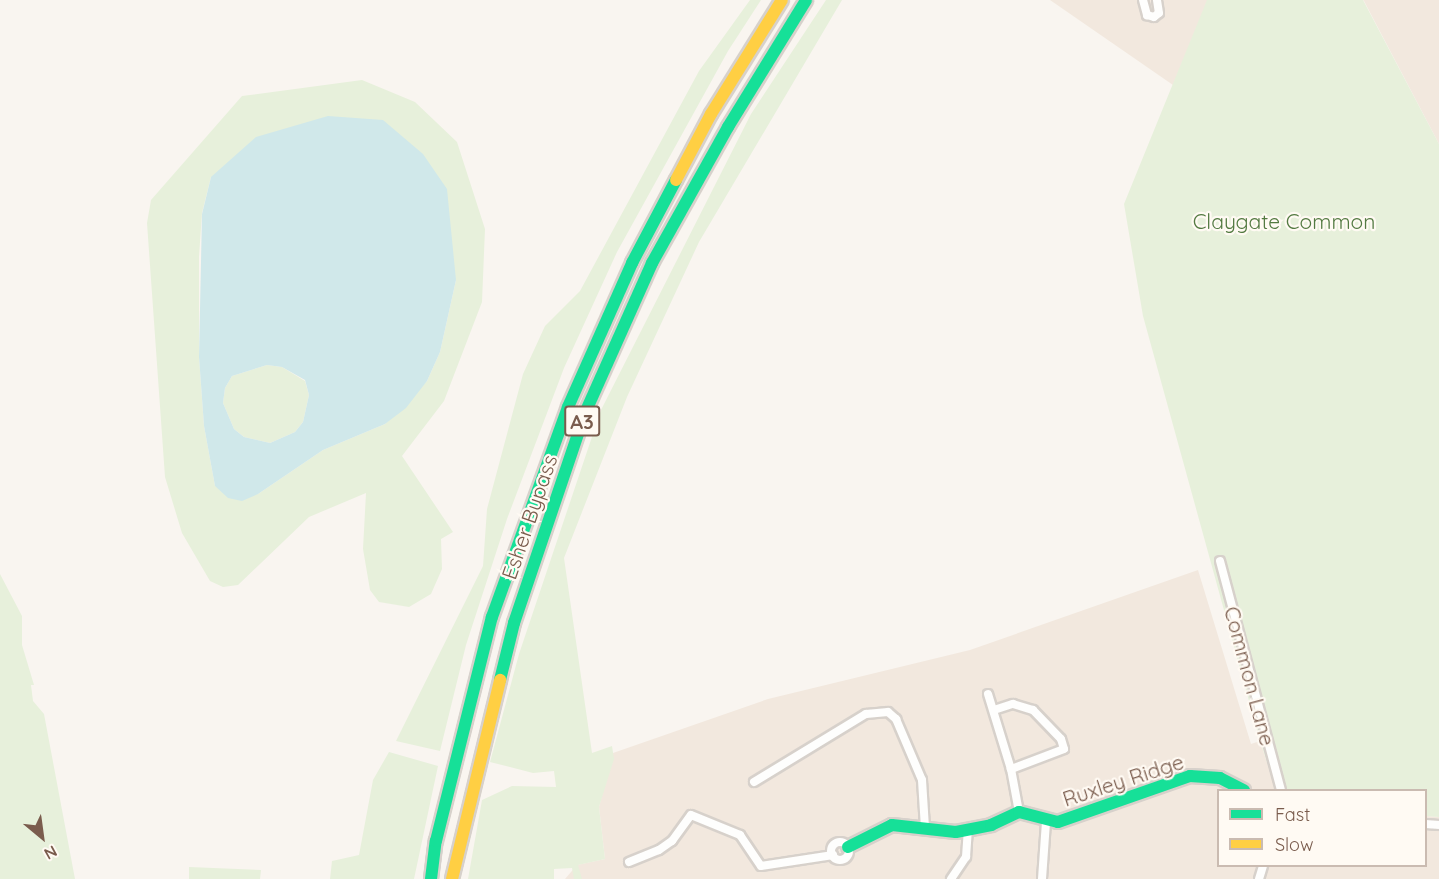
<!DOCTYPE html>
<style>
body{margin:0}
#map{position:relative;width:1439px;height:879px;overflow:hidden;background:#f9f5f0;font-family:Quicksand,sans-serif}
div>[style]{position:absolute}
.residential>*{inset:0;background:#f2e8de}
.green>*{inset:0;background:#e7f0db}
.water>*{inset:0;background:#d0e8ea}
.roads{filter:drop-shadow(2px 0 #d7d1cb) drop-shadow(-2px 0 #d7d1cb) drop-shadow(0 2px #d7d1cb) drop-shadow(0 -2px #d7d1cb)}
.street>*{height:8px;margin:-4px;padding:0 4px;transform-origin:4px;border-radius:4px;background:#fefefd}
.street>.ring{margin:-4px;padding:0;box-sizing:content-box;background:none;border:8px solid #fefefd;border-radius:50%}
.fast>*{height:12px;margin:-6px;padding:0 6px;transform-origin:6px;border-radius:6px;background:#16e098}
.slow>*{height:12px;margin:-6px;padding:0 6px;transform-origin:6px;border-radius:6px;background:#ffcf43}
span{translate:-50% -50%;white-space:nowrap;text-align:center;line-height:1.15;-webkit-text-stroke:4.5px #fffaf3;paint-order:stroke}
.shield-label span{padding:2px 4px;background:#fffaf3;border:2px solid;border-radius:4px;-webkit-text-stroke-width:0}
.shield-label{font-size:20px;color:#7a5c4d;font-weight:700}
.park-label{font-size:21px;color:#537a41}
.street-label{font-size:21px;color:#7a5c4d}
.legend{position:absolute;left:1217px;top:789px;width:210px;height:78px;box-sizing:border-box;background:#fffaf3;border:2px solid #cabbb1;margin:0;padding:8px 10px;list-style:none;font-size:18px;color:#7a5c4d}
.legend li{display:flex;align-items:center;gap:12px;height:30px}
.legend b{width:30px;border:2px solid #cabbb1}
.north{position:absolute;left:12px;top:807px;width:60px;height:60px;-webkit-text-stroke:4px #fffaf3;paint-order:stroke;rotate:151deg;font-size:16px;font-weight:700;line-height:24px;text-align:center;color:#7a5c4d}
.north::after{content:'';display:block;margin:auto;width:21px;height:27px;background:#7a5c4d;clip-path:polygon(50% 0,100% 100%,50% 72%,0 100%)}
</style>
<div id="map">
<div class="residential">
<div style="clip-path:polygon(1050px 0,1208px 0,1173px 85px)"></div>
<div style="clip-path:polygon(1363px 0,1439px 0,1439px 144px,1364px 1px)"></div>
<div style="clip-path:polygon(1198px 570px,1251px 744px,1260px 741px,1276px 790px,1218px 790px,1218px 866px,1426px 866px,1426px 816px,1439px 817px,1439px 879px,565px 879px,577px 865px,605px 859px,599px 807px,613px 753px,768px 699px,970px 650px)"></div>
</div>
<div class="green">
<div style="clip-path:polygon(750px 0,761px 0,728px 51px,617px 252px,564px 368px,507px 519px,466px 645px,440px 751px,396px 741px,483px 566px,487px 509px,523px 374px,545px 326px,580px 291px,699px 71px)"></div>
<div style="clip-path:polygon(826px 0,842px 0,699px 242px,627px 397px,564px 558px,592px 753px,612px 746px,614px 759px,599px 807px,605px 859px,578px 865px,582px 879px,574px 879px,572px 868px,554px 869px,554px 879px,468px 879px,482px 800px,512px 786px,556px 787px,554px 771px,533px 773px,490px 762px,519px 654px,601px 410px,751px 114px)"></div>
<div style="clip-path:polygon(1207px 0,1363px 0,1439px 144px,1439px 817px,1426px 816px,1426px 790px,1276px 790px,1260px 741px,1143px 316px,1124px 204px)"></div>
<div style="clip-path:polygon(evenodd,362px 80px,415px 102px,457px 142px,485px 229px,482px 302px,444px 401px,402px 456px,453px 532px,441px 539px,442px 569px,431px 594px,409px 607px,379px 602px,370px 590px,363px 549px,366px 493px,309px 517px,238px 585px,223px 587px,210px 581px,182px 533px,165px 477px,147px 223px,151px 200px,242px 96px,362px 80px,211px 177px,456px 280px,440px 352px,427px 381px,385px 424px,323px 450px,258px 494px,215px 486px,204px 426px,199px 357px,199px 257px,202px 213px,211px 177px)"></div>
<div style="clip-path:polygon(267px 365px,282px 367px,305px 381px,309px 395px,303px 422px,295px 432px,270px 443px,244px 437px,234px 429px,223px 403px,225px 388px,232px 376px)"></div>
<div style="clip-path:polygon(0 574px,22px 616px,22px 645px,34px 685px,31px 685px,33px 701px,44px 714px,75px 879px,0 879px)"></div>
<div style="clip-path:polygon(389px 752px,438px 766px,414px 879px,330px 879px,332px 861px,359px 855px,373px 780px)"></div>
<div style="clip-path:polygon(189px 867px,261px 870px,260px 879px,189px 879px)"></div>
</div>
<div class="water">
<div style="clip-path:polygon(evenodd,328px 116px,383px 120px,423px 154px,447px 189px,456px 280px,440px 352px,427px 381px,406px 408px,385px 424px,323px 450px,258px 494px,242px 501px,228px 498px,215px 486px,204px 426px,199px 357px,202px 214px,211px 177px,256px 137px,328px 116px,267px 365px,282px 367px,305px 380px,309px 395px,303px 422px,295px 432px,270px 443px,244px 437px,234px 429px,223px 403px,225px 388px,232px 376px,267px 365px)"></div>
</div>
<div class="roads">
<div class="street">
<div style="left:1143px;top:0;width:16px;rotate:75deg"></div>
<div style="left:1147px;top:15px;width:7px;rotate:16deg"></div>
<div style="left:1154px;top:17px;width:6px;rotate:-39deg"></div>
<div style="left:1159px;top:13px;width:13px;rotate:-99deg"></div>
<div style="left:1220px;top:561px;width:237px;rotate:75.1deg"></div>
<div style="left:988px;top:694px;width:78px;rotate:73deg"></div>
<div style="left:1011px;top:769px;width:44px;rotate:79.5deg"></div>
<div style="left:994px;top:710px;width:20px;rotate:-18deg"></div>
<div style="left:1013px;top:704px;width:21px;rotate:17deg"></div>
<div style="left:1033px;top:710px;width:40px;rotate:46deg"></div>
<div style="left:1061px;top:739px;width:10px;rotate:73deg"></div>
<div style="left:1064px;top:749px;width:57px;rotate:159.3deg"></div>
<div style="left:754px;top:782px;width:131px;rotate:-31.3deg"></div>
<div style="left:866px;top:714px;width:22px;rotate:-5deg"></div>
<div style="left:888px;top:712px;width:11px;rotate:41deg"></div>
<div style="left:896px;top:719px;width:66px;rotate:66.9deg"></div>
<div style="left:922px;top:780px;width:48px;rotate:86.4deg"></div>
<div style="left:1426px;top:824px;width:13px;rotate:4deg"></div>
<div class="ring" style="left:831px;top:842px;width:10px;height:10px"></div>
<div style="left:629px;top:862px;width:32px;rotate:-22deg"></div>
<div style="left:659px;top:850px;width:16px;rotate:-35deg"></div>
<div style="left:672px;top:841px;width:32px;rotate:-54deg"></div>
<div style="left:691px;top:815px;width:53px;rotate:22.2deg"></div>
<div style="left:740px;top:835px;width:37px;rotate:56deg"></div>
<div style="left:761px;top:866px;width:73px;rotate:-8.7deg"></div>
<div style="left:951px;top:879px;width:27px;rotate:-56deg"></div>
<div style="left:966px;top:857px;width:27px;rotate:-86deg"></div>
<div style="left:1042px;top:879px;width:57px;rotate:-86deg"></div>
<div style="left:1259px;top:879px;width:14px;rotate:-73deg"></div>
</div>
<div class="fast">
<div style="left:500px;top:680px;width:59px;rotate:-76.2deg"></div>
<div style="left:514px;top:623px;width:222px;rotate:-71.3deg"></div>
<div style="left:585px;top:413px;width:164px;rotate:-65.9deg"></div>
<div style="left:652px;top:263px;width:156px;rotate:-60.8deg"></div>
<div style="left:728px;top:127px;width:149px;rotate:-58.4deg"></div>
<div style="left:848px;top:847px;width:49px;rotate:-26.6deg"></div>
<div style="left:892px;top:825px;width:64px;rotate:6.2deg"></div>
<div style="left:956px;top:832px;width:36px;rotate:-11deg"></div>
<div style="left:991px;top:825px;width:31px;rotate:-25deg"></div>
<div style="left:1019px;top:812px;width:40px;rotate:14.4deg"></div>
<div style="left:1058px;top:822px;width:140px;rotate:-19.2deg"></div>
<div style="left:1190px;top:776px;width:30px;rotate:4deg"></div>
<div style="left:1220px;top:778px;width:27px;rotate:27deg"></div>
<div style="left:431px;top:879px;width:38px;rotate:-83deg"></div>
<div style="left:436px;top:841px;width:231px;rotate:-76deg"></div>
<div style="left:492px;top:617px;width:223px;rotate:-70.1deg"></div>
<div style="left:568px;top:407px;width:158px;rotate:-66deg"></div>
<div style="left:632px;top:263px;width:94px;rotate:-62.1deg"></div>
</div>
<div class="slow">
<div style="left:676px;top:180px;width:75px;rotate:-62.1deg"></div>
<div style="left:711px;top:114px;width:134px;rotate:-58.1deg"></div>
<div style="left:452px;top:879px;width:205px;rotate:-76.4deg"></div>
</div>
</div>
<div class="shield-label">
<span style="left:582px;top:421px">A3</span>
</div>
<div class="park-label">
<span style="left:1284px;top:221px">Claygate Common</span>
</div>
<div class="street-label">
<span style="left:529px;top:517px;rotate:-71deg">Esher Bypass</span>
<span style="left:1250px;top:676px;rotate:75deg">Common Lane</span>
<span style="left:1123px;top:780px;rotate:-18deg">Ruxley Ridge</span>
</div>
<ul class="legend">
<li><b style="height:8px;background:#16e098"></b>Fast</li>
<li><b style="height:8px;background:#ffcf43"></b>Slow</li>
</ul>
<div class="north">N</div>
</div>
